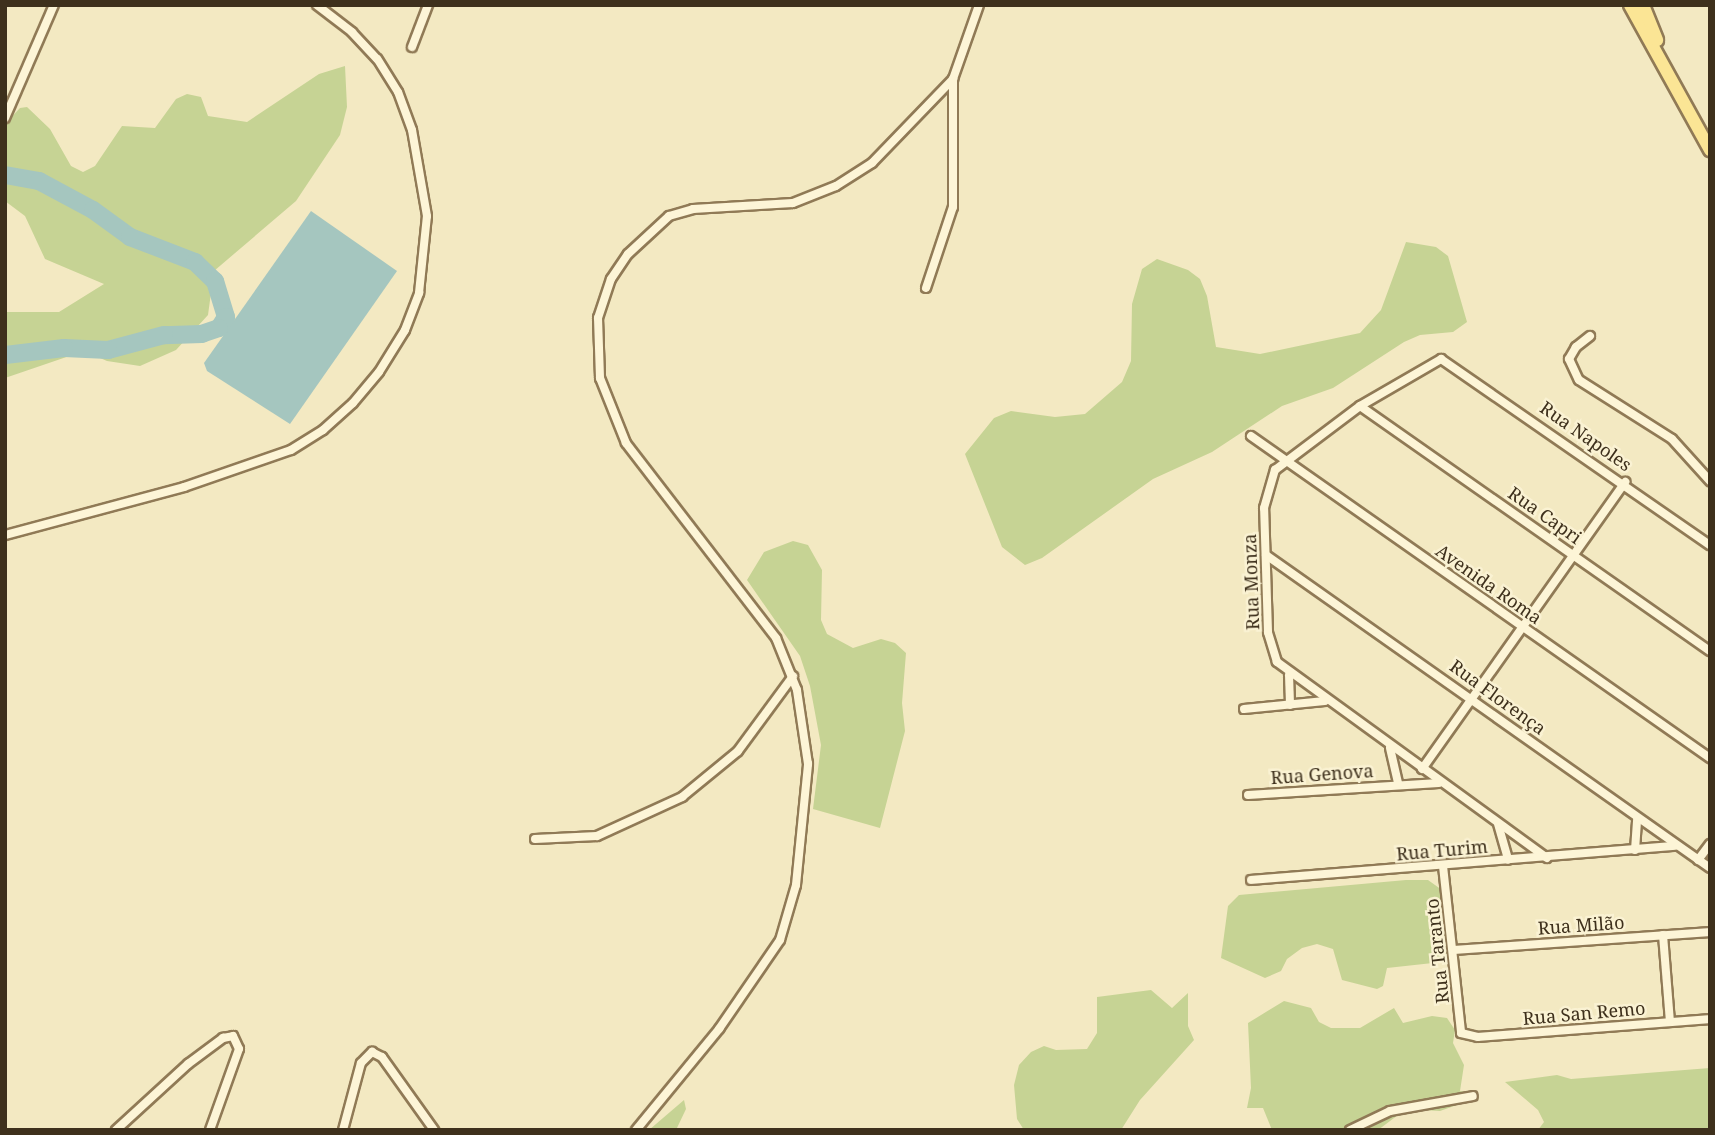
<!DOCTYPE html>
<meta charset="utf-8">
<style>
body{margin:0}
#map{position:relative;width:1715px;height:1135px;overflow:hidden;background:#f3e9c2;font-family:"Noto Serif",serif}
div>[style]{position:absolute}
.green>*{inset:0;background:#c6d394}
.water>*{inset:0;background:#a5c6bf}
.river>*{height:18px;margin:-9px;padding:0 9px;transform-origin:9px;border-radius:9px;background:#a5c6bf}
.roads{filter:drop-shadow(2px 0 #907a56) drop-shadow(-2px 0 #907a56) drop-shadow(0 2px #907a56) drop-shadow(0 -2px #907a56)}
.street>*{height:8px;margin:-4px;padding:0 4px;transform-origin:4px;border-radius:4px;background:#fdf5d7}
.primary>*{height:12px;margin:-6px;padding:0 6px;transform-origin:6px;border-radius:6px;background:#fbe595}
span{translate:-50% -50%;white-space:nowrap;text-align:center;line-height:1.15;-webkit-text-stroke:5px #faf2d3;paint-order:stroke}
.street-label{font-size:18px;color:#3e301c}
.frame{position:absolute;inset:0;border:7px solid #3e301c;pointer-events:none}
</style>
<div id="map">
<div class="green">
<div style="clip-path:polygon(345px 66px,347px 107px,340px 135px,296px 201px,214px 271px,208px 315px,176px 350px,140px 366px,107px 361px,84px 351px,5px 378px,5px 312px,59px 312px,104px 284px,45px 259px,25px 216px,5px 201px,5px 124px,20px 108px,27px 107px,50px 129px,71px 166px,83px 172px,95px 166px,122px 126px,155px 128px,176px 99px,187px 94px,201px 97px,208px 116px,247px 122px,319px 74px)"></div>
<div style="clip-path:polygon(1406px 242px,1436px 247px,1448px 256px,1467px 322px,1453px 332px,1420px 335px,1404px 342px,1333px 388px,1282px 406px,1212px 452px,1153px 479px,1042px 558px,1025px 565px,1002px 547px,965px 454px,994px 418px,1011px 411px,1055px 417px,1085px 414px,1122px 382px,1131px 361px,1132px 304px,1142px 269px,1157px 259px,1188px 270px,1200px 279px,1207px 296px,1216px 347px,1260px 354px,1360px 333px,1381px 310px)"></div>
<div style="clip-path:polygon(793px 541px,808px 545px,822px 570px,821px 620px,827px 634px,853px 648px,881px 639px,895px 643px,906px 653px,902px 703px,905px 731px,880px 828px,813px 809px,821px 745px,810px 686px,800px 656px,747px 580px,764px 552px)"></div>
<div style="clip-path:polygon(1406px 880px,1428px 880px,1442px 890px,1456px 934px,1451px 961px,1387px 968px,1383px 986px,1377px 989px,1342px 980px,1333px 949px,1317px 944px,1302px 948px,1287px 959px,1281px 971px,1265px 978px,1221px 958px,1228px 906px,1239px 895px)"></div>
<div style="clip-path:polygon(1151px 990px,1172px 1008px,1188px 993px,1188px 1026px,1194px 1040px,1140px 1100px,1121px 1130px,1024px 1130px,1017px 1119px,1014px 1085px,1019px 1065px,1031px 1052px,1044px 1046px,1056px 1050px,1087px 1049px,1097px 1033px,1097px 997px)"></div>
<div style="clip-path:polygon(1284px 1001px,1311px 1008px,1319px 1022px,1331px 1028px,1360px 1028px,1394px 1008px,1403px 1023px,1432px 1016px,1447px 1018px,1455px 1030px,1453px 1043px,1464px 1065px,1460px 1091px,1469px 1092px,1468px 1101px,1440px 1111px,1406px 1109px,1378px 1130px,1272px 1130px,1263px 1108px,1247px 1108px,1251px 1088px,1248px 1023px)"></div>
<div style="clip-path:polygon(1710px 1068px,1710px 1130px,1538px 1130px,1544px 1122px,1538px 1110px,1505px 1082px,1557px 1075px,1571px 1079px)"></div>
<div style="clip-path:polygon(684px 1100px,686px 1109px,676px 1130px,649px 1130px)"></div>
</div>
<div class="water">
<div style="clip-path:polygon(311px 211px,397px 271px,290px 424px,207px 371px,204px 363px)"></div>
</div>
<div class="river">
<div style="left:5px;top:175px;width:35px;rotate:10deg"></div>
<div style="left:39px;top:181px;width:61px;rotate:28.2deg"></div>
<div style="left:93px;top:210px;width:46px;rotate:36.1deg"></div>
<div style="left:130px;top:237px;width:70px;rotate:21deg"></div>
<div style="left:195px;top:262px;width:28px;rotate:44deg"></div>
<div style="left:215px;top:281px;width:38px;rotate:73deg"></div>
<div style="left:226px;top:317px;width:13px;rotate:122deg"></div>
<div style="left:219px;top:328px;width:18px;rotate:161deg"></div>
<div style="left:202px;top:334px;width:38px;rotate:178deg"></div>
<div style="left:164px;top:335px;width:58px;rotate:165deg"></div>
<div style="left:108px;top:350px;width:44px;rotate:-177.4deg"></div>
<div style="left:64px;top:348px;width:59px;rotate:173.2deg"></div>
</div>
<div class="roads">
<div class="street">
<div style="left:412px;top:47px;width:45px;rotate:-69.1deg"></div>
<div style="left:5px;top:118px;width:123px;rotate:-66.6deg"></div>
<div style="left:926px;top:288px;width:85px;rotate:-71.6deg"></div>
<div style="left:953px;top:207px;width:128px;rotate:-90deg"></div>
<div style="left:1590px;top:336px;width:18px;rotate:142deg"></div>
<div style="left:1576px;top:347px;width:14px;rotate:120deg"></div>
<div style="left:1569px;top:359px;width:23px;rotate:65deg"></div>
<div style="left:1579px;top:380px;width:110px;rotate:32.4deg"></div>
<div style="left:1672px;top:439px;width:57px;rotate:47.9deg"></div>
<div style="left:1360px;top:406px;width:427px;rotate:35deg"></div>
<div style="left:1251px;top:436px;width:561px;rotate:35.05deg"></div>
<div style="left:5px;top:535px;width:185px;rotate:-15deg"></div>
<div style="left:184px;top:487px;width:113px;rotate:-19.1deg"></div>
<div style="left:291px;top:450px;width:38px;rotate:-32deg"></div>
<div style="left:323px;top:430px;width:40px;rotate:-42deg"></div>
<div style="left:353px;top:403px;width:40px;rotate:-50deg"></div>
<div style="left:379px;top:372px;width:49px;rotate:-58.2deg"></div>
<div style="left:405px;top:330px;width:40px;rotate:-69deg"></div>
<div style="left:419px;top:293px;width:77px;rotate:-84.1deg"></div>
<div style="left:427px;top:216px;width:87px;rotate:-99.9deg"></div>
<div style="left:412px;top:130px;width:40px;rotate:-110.2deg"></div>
<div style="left:398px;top:92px;width:39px;rotate:-122deg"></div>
<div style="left:377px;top:59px;width:37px;rotate:-133deg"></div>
<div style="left:352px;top:32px;width:44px;rotate:-142.4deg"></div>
<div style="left:1266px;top:555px;width:543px;rotate:35.18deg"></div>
<div style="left:1289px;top:675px;width:30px;rotate:88deg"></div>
<div style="left:1244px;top:709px;width:81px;rotate:-5.6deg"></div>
<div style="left:1390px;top:748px;width:37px;rotate:77deg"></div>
<div style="left:1422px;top:769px;width:352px;rotate:-54.7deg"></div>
<div style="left:1248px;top:795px;width:191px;rotate:-3.6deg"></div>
<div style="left:1498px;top:824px;width:37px;rotate:74deg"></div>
<div style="left:535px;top:839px;width:62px;rotate:-2.8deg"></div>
<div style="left:597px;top:836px;width:94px;rotate:-24.6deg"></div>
<div style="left:682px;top:797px;width:72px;rotate:-39.4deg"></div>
<div style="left:738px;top:751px;width:93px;rotate:-53.7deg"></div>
<div style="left:1635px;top:850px;width:32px;rotate:-86deg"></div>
<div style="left:1547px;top:858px;width:334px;rotate:-144deg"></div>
<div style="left:1277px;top:662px;width:31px;rotate:-107deg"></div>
<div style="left:1268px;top:632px;width:124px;rotate:-91.8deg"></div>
<div style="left:1264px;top:508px;width:40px;rotate:-74deg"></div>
<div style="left:1275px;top:470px;width:106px;rotate:-37deg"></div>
<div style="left:1360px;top:406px;width:94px;rotate:-30.1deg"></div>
<div style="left:1441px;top:359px;width:327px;rotate:34.7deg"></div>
<div style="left:1698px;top:860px;width:20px;rotate:-53deg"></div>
<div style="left:1443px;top:866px;width:168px;rotate:83.8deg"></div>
<div style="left:1461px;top:1033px;width:17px;rotate:13deg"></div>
<div style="left:1478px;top:1037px;width:233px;rotate:-4.4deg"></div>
<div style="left:1251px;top:880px;width:425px;rotate:-4.6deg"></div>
<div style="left:1663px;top:935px;width:87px;rotate:85.4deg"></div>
<div style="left:1454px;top:950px;width:257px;rotate:-4deg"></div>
<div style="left:116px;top:1130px;width:98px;rotate:-42.5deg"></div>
<div style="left:188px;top:1064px;width:44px;rotate:-36.6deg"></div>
<div style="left:223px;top:1038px;width:10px;rotate:-11deg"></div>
<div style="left:233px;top:1036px;width:14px;rotate:65deg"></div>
<div style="left:239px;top:1049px;width:86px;rotate:109.7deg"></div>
<div style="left:343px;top:1130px;width:69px;rotate:-75deg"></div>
<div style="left:361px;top:1063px;width:16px;rotate:-45deg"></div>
<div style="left:372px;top:1052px;width:11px;rotate:27deg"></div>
<div style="left:382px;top:1057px;width:90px;rotate:54.5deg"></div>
<div style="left:636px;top:1130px;width:131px;rotate:-50.6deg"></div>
<div style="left:719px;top:1029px;width:108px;rotate:-55.6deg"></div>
<div style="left:780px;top:940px;width:57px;rotate:-73.8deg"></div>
<div style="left:796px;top:885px;width:122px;rotate:-84.3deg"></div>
<div style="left:808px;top:764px;width:75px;rotate:-98.5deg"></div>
<div style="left:797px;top:690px;width:56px;rotate:-112deg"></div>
<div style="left:776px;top:638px;width:246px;rotate:-127.6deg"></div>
<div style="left:626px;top:443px;width:70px;rotate:-111.8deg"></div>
<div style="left:600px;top:378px;width:60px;rotate:-91.9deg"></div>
<div style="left:598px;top:318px;width:41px;rotate:-71.6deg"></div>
<div style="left:611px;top:279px;width:30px;rotate:-56deg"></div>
<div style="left:628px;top:254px;width:56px;rotate:-42.8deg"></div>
<div style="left:669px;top:216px;width:25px;rotate:-16deg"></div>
<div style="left:693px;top:209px;width:100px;rotate:-3.4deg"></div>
<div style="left:793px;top:203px;width:46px;rotate:-21.6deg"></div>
<div style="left:836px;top:186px;width:43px;rotate:-32.6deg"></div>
<div style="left:872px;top:163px;width:117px;rotate:-46deg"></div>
<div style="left:953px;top:79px;width:78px;rotate:-70.6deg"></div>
<div style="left:1350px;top:1130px;width:44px;rotate:-25.4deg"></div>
<div style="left:1390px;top:1111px;width:84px;rotate:-10.2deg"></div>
</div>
<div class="primary">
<div style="left:1630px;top:5px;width:166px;rotate:61.1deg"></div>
<div style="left:1643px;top:5px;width:38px;rotate:68deg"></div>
</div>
</div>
<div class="street-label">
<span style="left:1586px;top:436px;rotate:35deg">Rua Napoles</span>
<span style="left:1545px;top:515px;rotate:35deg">Rua Capri</span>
<span style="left:1251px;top:582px;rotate:-92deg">Rua Monza</span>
<span style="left:1489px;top:584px;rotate:35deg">Avenida Roma</span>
<span style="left:1498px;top:697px;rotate:36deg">Rua Florença</span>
<span style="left:1322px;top:774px;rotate:-4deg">Rua Genova</span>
<span style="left:1442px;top:850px;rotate:-5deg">Rua Turim</span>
<span style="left:1581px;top:925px;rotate:-4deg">Rua Milão</span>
<span style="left:1437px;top:951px;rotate:-96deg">Rua Taranto</span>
<span style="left:1584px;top:1013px;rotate:-5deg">Rua San Remo</span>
</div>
<div class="frame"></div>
</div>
